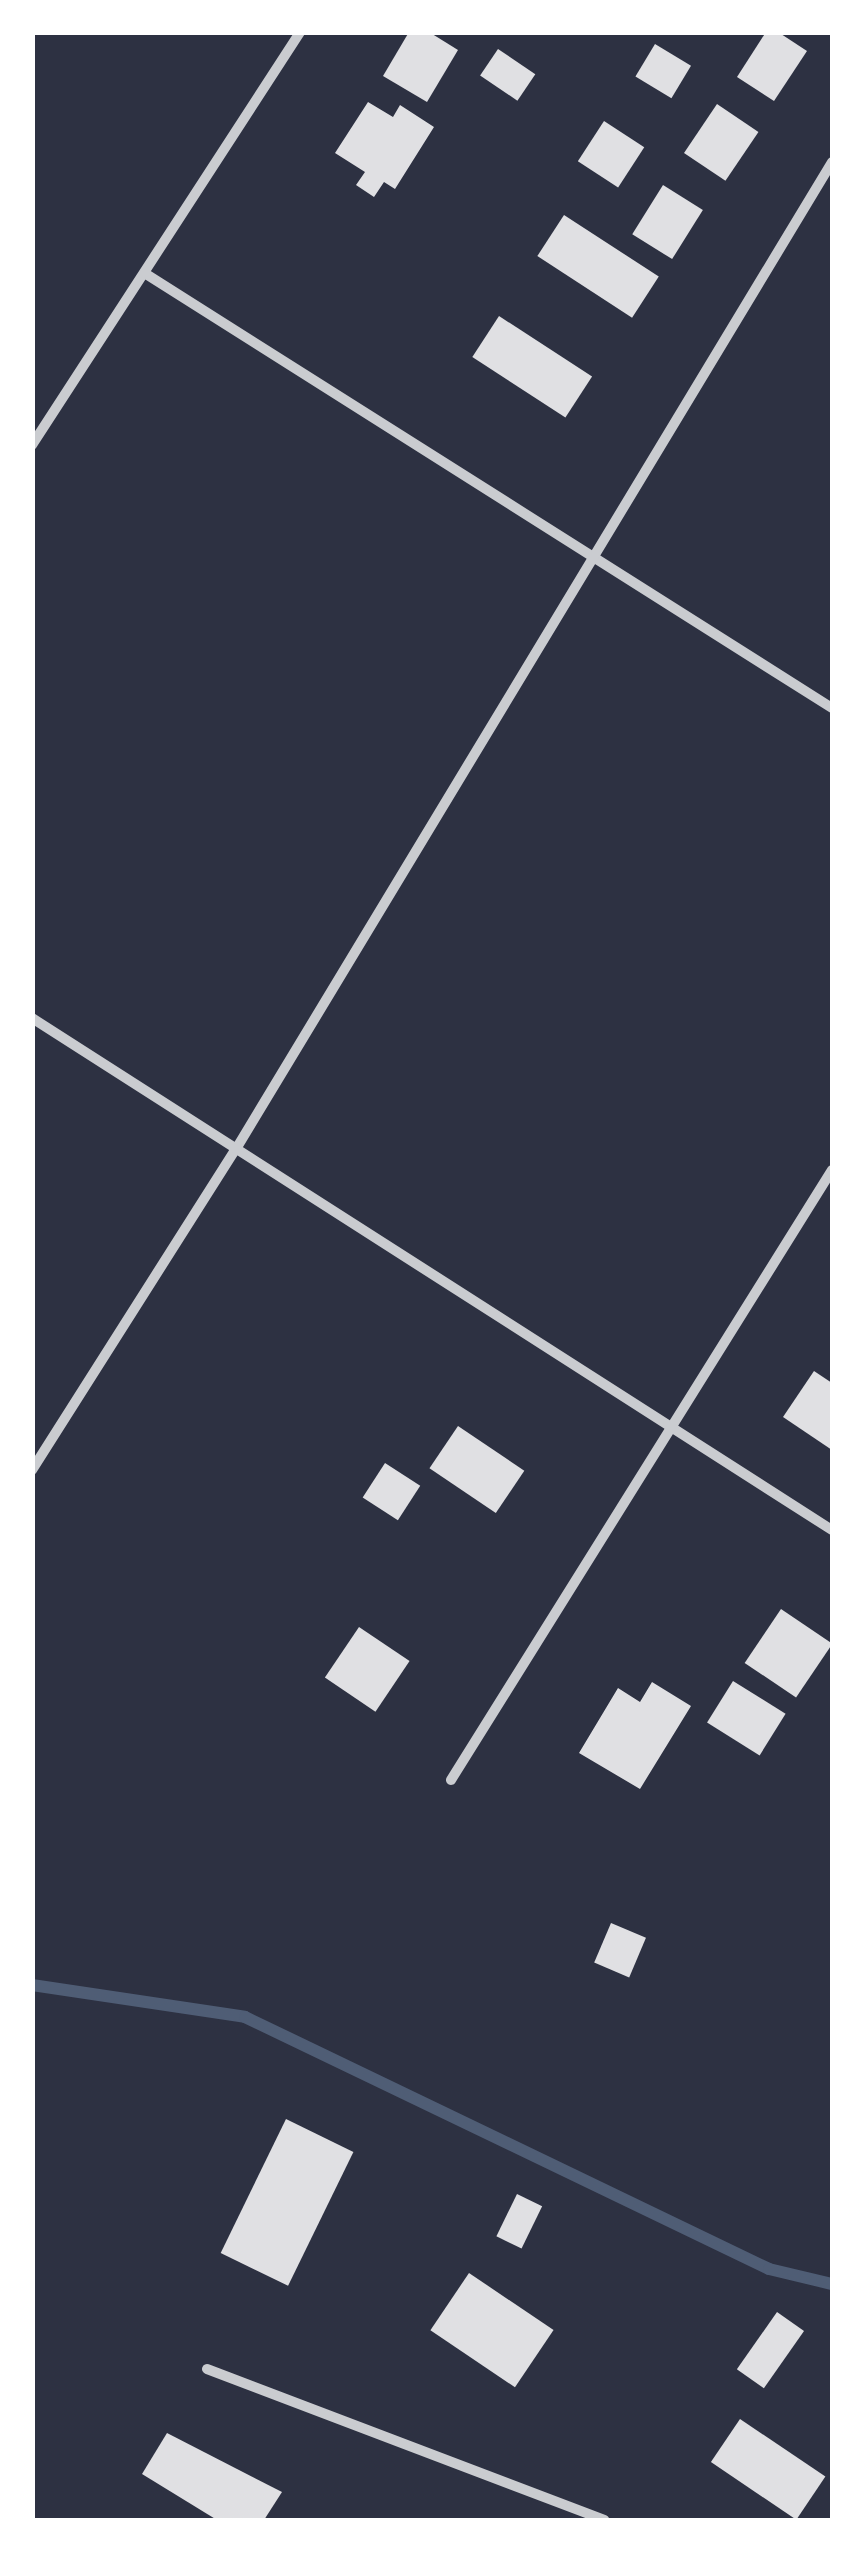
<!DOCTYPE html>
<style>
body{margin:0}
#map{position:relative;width:865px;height:2553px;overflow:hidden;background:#2d3142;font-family:"Archivo Narrow",sans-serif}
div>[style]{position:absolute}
.stream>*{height:12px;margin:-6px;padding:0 6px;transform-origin:6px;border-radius:6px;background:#4f5d75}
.building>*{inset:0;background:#e0e0e3;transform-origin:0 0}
.minor>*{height:10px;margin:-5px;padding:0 5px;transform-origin:5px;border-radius:5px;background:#caccd0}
span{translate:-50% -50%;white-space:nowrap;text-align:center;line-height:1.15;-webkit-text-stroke:10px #fff;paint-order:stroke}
.frame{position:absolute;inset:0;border:35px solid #fff;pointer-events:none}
</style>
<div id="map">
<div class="stream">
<div style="left:32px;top:1985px;width:215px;rotate:8.5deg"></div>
<div style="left:245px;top:2017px;width:581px;rotate:25.68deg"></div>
<div style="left:769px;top:2269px;width:65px;rotate:13.4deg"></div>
</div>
<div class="building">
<div style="clip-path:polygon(409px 32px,429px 32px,458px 50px,427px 102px,383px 76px)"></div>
<div style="clip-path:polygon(766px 32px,778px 32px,807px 51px,774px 101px,737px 77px)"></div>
<div style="left:655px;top:44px;width:42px;height:38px;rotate:31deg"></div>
<div style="left:498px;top:49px;width:45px;height:32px;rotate:34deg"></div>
<div style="clip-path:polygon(368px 102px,393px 117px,400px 105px,434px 127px,395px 189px,384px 182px,374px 197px,356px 185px,365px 172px,335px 153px)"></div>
<div style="left:717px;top:104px;width:50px;height:59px;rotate:34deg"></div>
<div style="left:604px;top:121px;width:48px;height:48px;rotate:33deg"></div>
<div style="left:663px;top:185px;width:47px;height:58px;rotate:32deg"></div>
<div style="left:564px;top:215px;width:113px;height:49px;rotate:33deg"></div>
<div style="left:499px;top:316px;width:111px;height:49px;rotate:33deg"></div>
<div style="clip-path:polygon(814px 1371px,832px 1383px,832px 1450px,783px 1417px)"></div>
<div style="left:458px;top:1426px;width:80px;height:51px;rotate:34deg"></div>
<div style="left:385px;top:1463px;width:42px;height:41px;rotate:33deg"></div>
<div style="left:781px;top:1609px;width:62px;height:65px;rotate:34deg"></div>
<div style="left:359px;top:1627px;width:61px;height:61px;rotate:34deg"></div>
<div style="left:733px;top:1681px;width:62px;height:49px;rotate:32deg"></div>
<div style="clip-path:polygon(652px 1682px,691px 1706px,640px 1789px,579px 1753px,618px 1688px,640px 1702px)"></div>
<div style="left:611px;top:1923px;width:38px;height:43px;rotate:23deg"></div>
<div style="left:286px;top:2119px;width:75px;height:149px;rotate:26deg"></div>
<div style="left:517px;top:2194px;width:28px;height:47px;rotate:26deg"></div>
<div style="left:469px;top:2273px;width:102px;height:69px;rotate:34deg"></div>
<div style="left:777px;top:2312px;width:33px;height:70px;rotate:35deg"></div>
<div style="left:740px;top:2419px;width:103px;height:52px;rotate:34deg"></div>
<div style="clip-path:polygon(167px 2433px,282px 2492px,264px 2520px,217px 2520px,142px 2474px)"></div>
</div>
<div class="minor">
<div style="left:146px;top:274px;width:812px;rotate:32.32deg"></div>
<div style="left:32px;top:445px;width:492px;rotate:-57deg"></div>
<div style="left:32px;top:1018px;width:950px;rotate:32.62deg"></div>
<div style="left:32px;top:1470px;width:380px;rotate:-57.6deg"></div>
<div style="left:236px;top:1149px;width:1153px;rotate:-58.87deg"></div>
<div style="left:451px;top:1780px;width:719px;rotate:-58.01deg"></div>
<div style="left:207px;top:2369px;width:425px;rotate:20.8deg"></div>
</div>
<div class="frame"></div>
</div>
